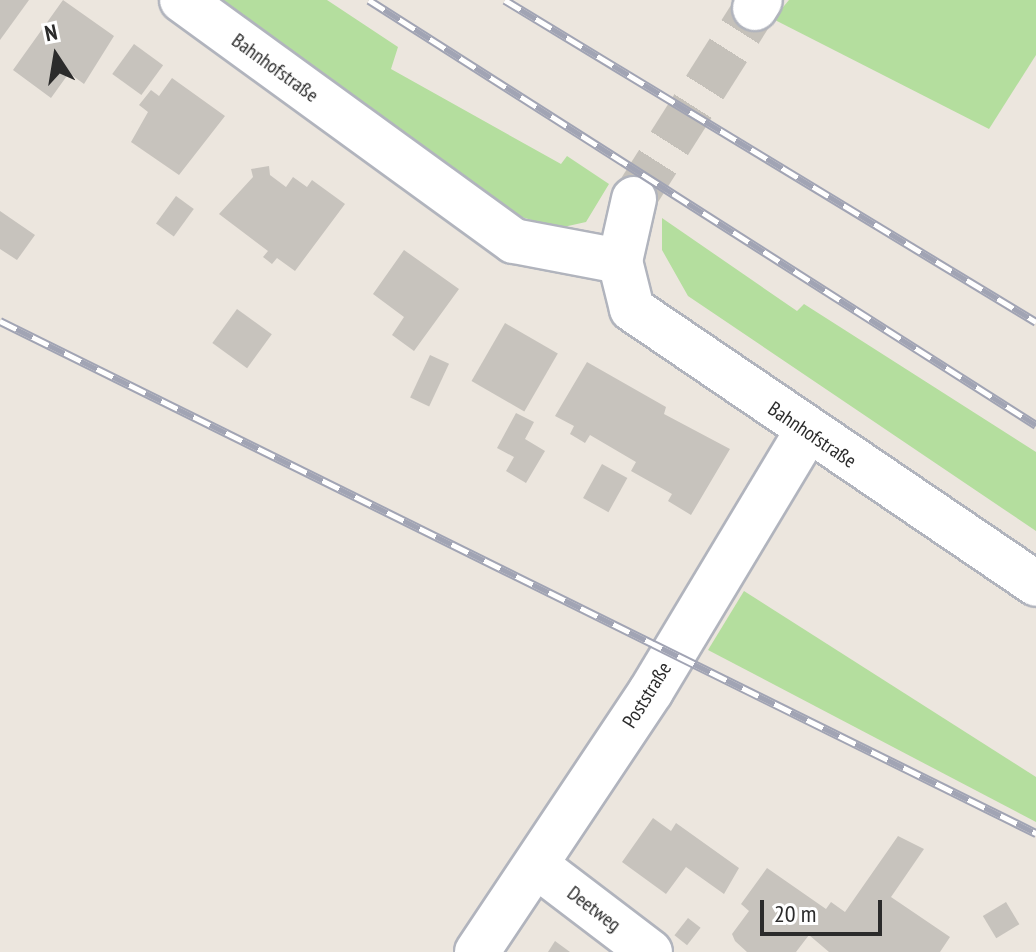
<!DOCTYPE html>
<meta charset="utf-8">
<style>
body{margin:0}
#map{position:relative;width:1036px;height:952px;overflow:hidden;background:#ece6de;font-family:"PT Sans Narrow",sans-serif}
div>[style]{position:absolute}
.green>*{inset:0;background:#b4de9e}
.building>*{inset:0;background:#c7c3bd;transform-origin:0 0}
.minor-tunnel>*{height:44px;margin-top:-22px;transform-origin:0;background:repeating-linear-gradient(90deg,#c5c1ba 0 44px,transparent 0 66px)}
.roads{filter:drop-shadow(2px 0 #b1b4bd) drop-shadow(-2px 0 #b1b4bd) drop-shadow(0 2px #b1b4bd) drop-shadow(0 -2px #b1b4bd)}
.minor>*{height:44px;margin:-22px;padding:0 22px;transform-origin:22px;border-radius:22px;background:#fff}
.rail>*{height:9px;margin-top:-4.5px;transform-origin:0;background:repeating-linear-gradient(90deg,#fff 0 18px,#a1a4b4 0 36px);box-sizing:border-box;border-block:2px solid #a1a4b4}
span{translate:-50% -50%;white-space:nowrap;text-align:center;line-height:1.15;-webkit-text-stroke:6px #fff;paint-order:stroke}
.street-label{font-size:20px;color:#2b2b2b}
.north{position:absolute;left:16px;top:16px;width:80px;height:80px;-webkit-text-stroke:6px #fff;paint-order:stroke;rotate:348deg;font-size:22px;font-weight:700;line-height:32px;text-align:center;color:#2b2b2b}
.north::after{content:'';display:block;margin:auto;width:28px;height:36px;background:#2b2b2b;clip-path:polygon(50% 0,100% 100%,50% 72%,0 100%)}
.scale{position:absolute;left:760px;top:900px;width:122px;height:36px;box-sizing:border-box;border:4px solid #2b2b2b;border-top:0;padding-left:10px;font-size:24px;line-height:28px;white-space:nowrap;color:#2b2b2b;-webkit-text-stroke:6px #fff;paint-order:stroke}
</style>
<div id="map">
<div class="green">
<div style="clip-path:polygon(221px 0,327px 0,398px 47px,391px 69px,561px 164px,567px 156px,609px 184px,586px 222px,559px 228px,518px 216px)"></div>
<div style="clip-path:polygon(789px 0,1036px 0,1036px 55px,989px 129px,773px 19px)"></div>
<div style="clip-path:polygon(662px 218px,797px 311px,804px 304px,1036px 452px,1036px 531px,688px 296px,662px 250px)"></div>
<div style="clip-path:polygon(744px 591px,1036px 777px,1036px 822px,708px 650px)"></div>
</div>
<div class="building">
<div style="clip-path:polygon(0 0,29px 0,0 40px)"></div>
<div style="clip-path:polygon(63px 0,114px 36px,84px 84px,69px 73px,51px 98px,13px 70px)"></div>
<div style="left:134px;top:44px;width:36px;height:37px;rotate:36deg"></div>
<div style="clip-path:polygon(172px 78px,225px 116px,179px 175px,131px 142px,148px 112px,139px 105px,151px 90px,159px 96px)"></div>
<div style="clip-path:polygon(269px 166px,270px 175px,286px 187px,293px 177px,307px 187px,312px 180px,345px 204px,295px 271px,277px 258px,272px 264px,263px 257px,268px 251px,219px 214px,253px 177px,251px 169px)"></div>
<div style="left:176px;top:196px;width:22px;height:34px;rotate:36deg"></div>
<div style="clip-path:polygon(0 211px,35px 235px,17px 260px,0 249px)"></div>
<div style="clip-path:polygon(404px 250px,459px 289px,414px 351px,392px 335px,404px 317px,373px 294px)"></div>
<div style="left:237px;top:309px;width:43px;height:42px;rotate:36deg"></div>
<div style="left:505px;top:323px;width:61px;height:67px;rotate:30deg"></div>
<div style="left:430px;top:355px;width:21px;height:47px;rotate:25deg"></div>
<div style="clip-path:polygon(587px 362px,666px 407px,664px 414px,730px 449px,691px 515px,668px 501px,672px 494px,631px 471px,636px 462px,590px 435px,585px 443px,570px 434px,574px 426px,555px 416px)"></div>
<div style="clip-path:polygon(516px 413px,534px 422px,525px 439px,545px 451px,526px 483px,506px 471px,514px 457px,497px 448px)"></div>
<div style="left:602px;top:464px;width:29px;height:39px;rotate:29deg"></div>
<div style="clip-path:polygon(653px 818px,671px 831px,676px 823px,739px 868px,724px 894px,686px 867px,666px 894px,622px 862px)"></div>
<div style="clip-path:polygon(898px 836px,924px 849px,891px 897px,950px 937px,940px 952px,829px 952px,809px 935px,796px 952px,747px 952px,735px 941px,732px 934px,749px 911px,741px 904px,767px 868px,826px 909px,831px 902px,845px 912px)"></div>
<div style="left:1006px;top:902px;width:26px;height:27px;rotate:59deg"></div>
<div style="left:688px;top:918px;width:16px;height:22px;rotate:38deg"></div>
<div style="clip-path:polygon(555px 941px,570px 952px,548px 952px)"></div>
</div>
<div class="minor-tunnel">
<div style="left:634px;top:199px;width:226px;rotate:-57.6deg"></div>
</div>
<div class="roads">
<div class="minor">
<div style="left:182px;top:0;width:410px;rotate:36deg"></div>
<div style="left:514px;top:241px;width:108px;rotate:10.7deg"></div>
<div style="left:755px;top:8px;width:9px;rotate:-58deg"></div>
<div style="left:634px;top:199px;width:64px;rotate:102.7deg"></div>
<div style="left:620px;top:261px;width:49px;rotate:76deg"></div>
<div style="left:632px;top:309px;width:489px;rotate:34.2deg"></div>
<div style="left:537px;top:866px;width:142px;rotate:37.3deg"></div>
<div style="left:477px;top:952px;width:314px;rotate:-56.3deg"></div>
<div style="left:651px;top:691px;width:303px;rotate:-59deg"></div>
</div>
</div>
<div class="rail">
<div style="left:369px;top:0;width:791px;rotate:32.5deg"></div>
<div style="left:505px;top:0;width:621px;rotate:31.23deg"></div>
<div style="left:0;top:321px;width:1156px;rotate:26.3deg"></div>
</div>
<div class="street-label">
<span style="left:275px;top:68px;rotate:36deg">Bahnhofstraße</span>
<span style="left:812px;top:435px;rotate:34deg">Bahnhofstraße</span>
<span style="left:647px;top:695px;rotate:-58deg">Poststraße</span>
<span style="left:594px;top:909px;rotate:37deg">Deetweg</span>
</div>
<div class="north">N</div>
<div class="scale">20 m</div>
</div>
